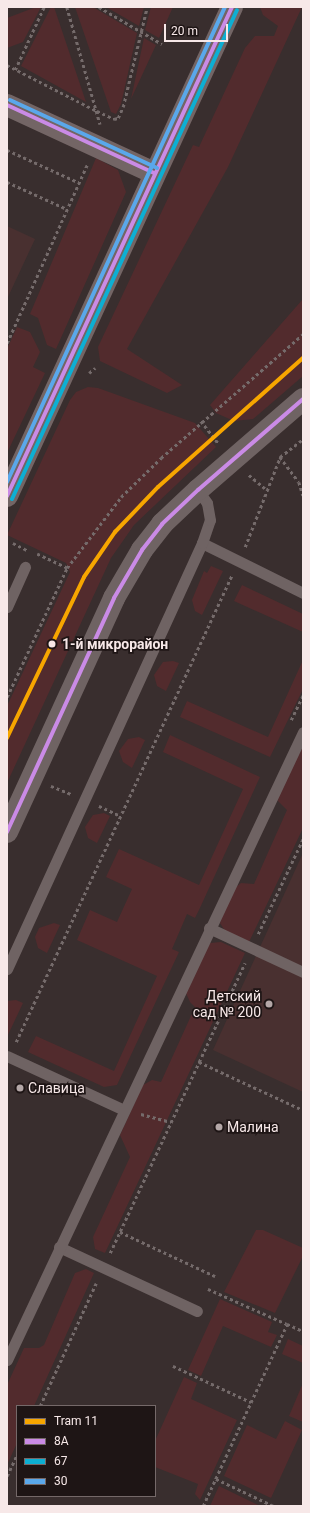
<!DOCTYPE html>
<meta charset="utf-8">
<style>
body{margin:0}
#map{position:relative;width:310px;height:1513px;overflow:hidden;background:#392e2e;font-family:Roboto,sans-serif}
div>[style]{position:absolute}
.built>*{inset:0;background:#493030}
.green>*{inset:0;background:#522b2d}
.path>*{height:2.5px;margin-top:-1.25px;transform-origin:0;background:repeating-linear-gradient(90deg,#756b6b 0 3px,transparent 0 6px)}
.lane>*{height:11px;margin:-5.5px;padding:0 5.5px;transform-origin:5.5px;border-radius:5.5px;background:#6f6363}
.street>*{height:22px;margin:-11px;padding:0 11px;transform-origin:11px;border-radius:11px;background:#6f6363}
.secondary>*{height:22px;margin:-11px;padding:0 11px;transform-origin:11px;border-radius:11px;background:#736565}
.bus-1>*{height:4px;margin:-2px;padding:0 2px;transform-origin:2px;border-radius:2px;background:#ca8be6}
.bus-2>*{height:4px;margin:-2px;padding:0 2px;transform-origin:2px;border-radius:2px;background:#0dafd3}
.bus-3>*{height:4px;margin:-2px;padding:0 2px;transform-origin:2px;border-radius:2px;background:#5aa8eb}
.tram-1>*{height:4px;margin:-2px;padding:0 2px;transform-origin:2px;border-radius:2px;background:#f7a600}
.dots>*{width:11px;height:11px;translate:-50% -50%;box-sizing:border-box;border:2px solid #1e1515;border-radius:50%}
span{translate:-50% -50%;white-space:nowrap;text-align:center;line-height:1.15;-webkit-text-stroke:3.5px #1e1515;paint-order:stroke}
.stop-label{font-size:14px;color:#f7e8e8;font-weight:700}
.left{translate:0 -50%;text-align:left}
.poi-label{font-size:14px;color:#f7e8e8}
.right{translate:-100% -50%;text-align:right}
.frame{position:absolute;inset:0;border:8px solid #f7e8e8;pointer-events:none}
.legend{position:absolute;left:16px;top:1405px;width:140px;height:92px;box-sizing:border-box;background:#1e1515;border:1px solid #756969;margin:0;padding:5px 7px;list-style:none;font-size:12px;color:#f7e8e8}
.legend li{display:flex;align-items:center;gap:8px;height:20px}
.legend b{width:20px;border:1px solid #756969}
.scale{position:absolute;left:164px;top:24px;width:64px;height:18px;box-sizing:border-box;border:2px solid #f7e8e8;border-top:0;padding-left:5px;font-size:12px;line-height:14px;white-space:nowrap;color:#f7e8e8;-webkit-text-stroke:3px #1e1515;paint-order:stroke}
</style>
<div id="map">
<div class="built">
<div style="clip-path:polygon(7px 226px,35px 239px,7px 299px)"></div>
<div style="clip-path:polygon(303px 853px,303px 1092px,213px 1050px)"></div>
</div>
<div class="green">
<div style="clip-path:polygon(36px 7px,41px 7px,23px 42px,7px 48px,7px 18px)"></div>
<div style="clip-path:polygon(51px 7px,54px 7px,86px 102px,21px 66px)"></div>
<div style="clip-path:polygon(75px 7px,93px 7px,137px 33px,121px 104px,116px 114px,111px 112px)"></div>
<div style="clip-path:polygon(106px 7px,144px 7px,139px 26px)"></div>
<div style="clip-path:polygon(151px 7px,173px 7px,159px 38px,145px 30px)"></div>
<div style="clip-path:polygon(260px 7px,302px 7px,228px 167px,127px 349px,182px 385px,167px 393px,100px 361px,98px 347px,193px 145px,199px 147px,245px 48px,255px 36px,274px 36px,278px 26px,263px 15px)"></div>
<div style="clip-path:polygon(144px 38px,156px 45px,131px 99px)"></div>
<div style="clip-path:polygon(96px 158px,118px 170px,126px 192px,56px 349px,47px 345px,38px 318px,30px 314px)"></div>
<div style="clip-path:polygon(303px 299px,303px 376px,253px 419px,234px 421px,216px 413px,210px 405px)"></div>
<div style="clip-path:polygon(17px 327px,30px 332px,40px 352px,33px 367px,45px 373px,7px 453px,7px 349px)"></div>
<div style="clip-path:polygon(88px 387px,98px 388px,195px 423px,216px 447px,134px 525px,111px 558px,7px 783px,7px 706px,70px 572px,66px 563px,7px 535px,70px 400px,76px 392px)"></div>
<div style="clip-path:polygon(211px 566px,223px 571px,202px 615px,195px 611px,192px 600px,204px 571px,207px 573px)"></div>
<div style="clip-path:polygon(242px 585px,303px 614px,303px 632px,234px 601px)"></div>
<div style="clip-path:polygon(303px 660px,303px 689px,270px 757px,180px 717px,187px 701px,268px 737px)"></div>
<div style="clip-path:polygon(173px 661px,179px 663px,166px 691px,157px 686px,154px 675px,163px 662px)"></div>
<div style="clip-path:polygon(170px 735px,260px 777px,199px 910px,195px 918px,187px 914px,172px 949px,179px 952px,117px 1085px,104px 1087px,28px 1052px,36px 1036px,114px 1071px,157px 976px,77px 940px,90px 910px,117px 922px,132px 889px,106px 877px,119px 849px,199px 885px,243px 789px,163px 752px)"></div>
<div style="clip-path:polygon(139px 737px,145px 740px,132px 768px,123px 762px,119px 751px,128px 739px)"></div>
<div style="clip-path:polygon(303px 746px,303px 828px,249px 942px,225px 931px,220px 923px,222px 915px,236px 887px,241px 883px,254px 884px,287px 810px,277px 800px,278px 795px)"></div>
<div style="clip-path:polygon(104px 813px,110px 816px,97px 843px,88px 838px,85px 827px,93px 815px)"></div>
<div style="clip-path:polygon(54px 923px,60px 925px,47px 953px,38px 948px,35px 937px,39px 928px)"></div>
<div style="clip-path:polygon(221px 942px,245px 953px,105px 1253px,95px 1249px,93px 1237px,130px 1157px,120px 1135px,143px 1085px,152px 1080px,161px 1082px,195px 1007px,190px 1002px,186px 993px,206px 948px,210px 943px)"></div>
<div style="clip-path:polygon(16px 1000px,23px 1003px,7px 1037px,7px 1001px)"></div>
<div style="clip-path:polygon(256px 1230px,263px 1230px,303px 1248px,303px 1256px,275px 1313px,224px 1292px)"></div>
<div style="clip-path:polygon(86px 1269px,94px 1273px,34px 1406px,17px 1406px,17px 1443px,7px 1465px,7px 1385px,24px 1348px,39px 1348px,44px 1345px,75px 1273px)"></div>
<div style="clip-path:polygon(220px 1299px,272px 1322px,268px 1332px,277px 1335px,271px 1347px,223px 1326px,201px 1376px,188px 1370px)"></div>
<div style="clip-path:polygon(288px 1339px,303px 1346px,303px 1363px,282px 1354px)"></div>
<div style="clip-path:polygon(184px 1377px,197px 1383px,191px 1399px,237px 1420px,200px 1500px,195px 1494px,198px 1484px,155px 1467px,155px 1441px)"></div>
<div style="clip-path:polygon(303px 1383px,303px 1422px,289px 1416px)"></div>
<div style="clip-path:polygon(285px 1421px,302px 1430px,271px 1498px,224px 1476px,247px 1425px,276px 1439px)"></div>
<div style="clip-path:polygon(219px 1486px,260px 1506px,210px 1506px)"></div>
</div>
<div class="path">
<div style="left:67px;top:7px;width:122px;rotate:74.2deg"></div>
<div style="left:99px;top:7px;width:73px;rotate:30.4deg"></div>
<div style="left:7px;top:65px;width:101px;rotate:27.1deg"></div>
<div style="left:97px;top:111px;width:19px;rotate:25deg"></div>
<div style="left:114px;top:119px;width:4px;rotate:-14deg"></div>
<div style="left:118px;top:118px;width:12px;rotate:-66deg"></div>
<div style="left:123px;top:107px;width:103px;rotate:-76.5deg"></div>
<div style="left:15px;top:70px;width:69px;rotate:-65.3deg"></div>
<div style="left:7px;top:150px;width:78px;rotate:24.3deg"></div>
<div style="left:7px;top:182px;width:66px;rotate:24.2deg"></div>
<div style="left:7px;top:343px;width:195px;rotate:-65.8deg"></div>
<div style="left:89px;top:373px;width:8px;rotate:-40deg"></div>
<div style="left:201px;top:421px;width:29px;rotate:52deg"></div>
<div style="left:280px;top:457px;width:31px;rotate:53deg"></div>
<div style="left:299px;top:482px;width:14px;rotate:73deg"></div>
<div style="left:249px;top:475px;width:23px;rotate:40deg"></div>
<div style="left:13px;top:543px;width:16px;rotate:27deg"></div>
<div style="left:245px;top:547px;width:97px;rotate:-68.7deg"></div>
<div style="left:280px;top:457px;width:29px;rotate:-38deg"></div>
<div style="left:67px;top:568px;width:89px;rotate:-52.7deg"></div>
<div style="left:121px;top:497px;width:56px;rotate:-44.3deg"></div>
<div style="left:161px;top:458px;width:189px;rotate:-41.1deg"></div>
<div style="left:7px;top:697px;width:142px;rotate:-65.1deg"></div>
<div style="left:67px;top:568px;width:33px;rotate:-155deg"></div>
<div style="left:291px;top:720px;width:28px;rotate:-64deg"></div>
<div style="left:51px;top:786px;width:22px;rotate:22deg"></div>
<div style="left:99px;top:806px;width:23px;rotate:25deg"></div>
<div style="left:258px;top:934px;width:105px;rotate:-64.7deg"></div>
<div style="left:16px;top:1042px;width:515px;rotate:-65.18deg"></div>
<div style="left:199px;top:1062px;width:109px;rotate:-65.1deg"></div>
<div style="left:141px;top:1114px;width:31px;rotate:15deg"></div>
<div style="left:120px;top:1232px;width:105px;rotate:24.9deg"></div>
<div style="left:110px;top:1253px;width:211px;rotate:-65deg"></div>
<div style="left:199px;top:1062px;width:115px;rotate:24.8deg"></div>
<div style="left:208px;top:1289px;width:86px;rotate:23.9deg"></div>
<div style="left:173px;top:1366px;width:86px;rotate:24.8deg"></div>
<div style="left:40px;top:1406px;width:135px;rotate:-65.5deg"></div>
<div style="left:7px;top:1476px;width:23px;rotate:-65deg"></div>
<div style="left:216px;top:1479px;width:64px;rotate:25deg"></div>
<div style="left:203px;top:1506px;width:200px;rotate:-65.2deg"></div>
<div style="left:287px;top:1324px;width:17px;rotate:24deg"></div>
</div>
<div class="lane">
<div style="left:202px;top:543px;width:113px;rotate:26.3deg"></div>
<div style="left:7px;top:607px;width:44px;rotate:-65.8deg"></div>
<div style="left:209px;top:928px;width:104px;rotate:25.1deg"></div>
<div style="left:7px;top:969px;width:469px;rotate:-65.4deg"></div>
<div style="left:202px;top:543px;width:24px;rotate:-71deg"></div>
<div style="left:210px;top:520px;width:17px;rotate:-100deg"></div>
<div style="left:207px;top:503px;width:16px;rotate:-125deg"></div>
<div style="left:7px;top:1056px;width:129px;rotate:24.8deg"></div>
<div style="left:59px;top:1247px;width:152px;rotate:24.9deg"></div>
<div style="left:7px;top:1360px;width:694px;rotate:-64.76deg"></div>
</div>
<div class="street">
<div style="left:7px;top:832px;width:257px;rotate:-65.4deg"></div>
<div style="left:114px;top:598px;width:56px;rotate:-59.7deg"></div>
<div style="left:142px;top:550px;width:33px;rotate:-52deg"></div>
<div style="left:162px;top:524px;width:50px;rotate:-43.4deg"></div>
<div style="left:198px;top:490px;width:139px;rotate:-40.9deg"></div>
</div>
<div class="secondary">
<div style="left:7px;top:105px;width:162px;rotate:24.8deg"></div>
<div style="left:7px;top:496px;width:538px;rotate:-65.29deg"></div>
</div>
<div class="bus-1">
<div style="left:7px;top:105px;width:162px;rotate:24.8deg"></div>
<div style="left:7px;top:496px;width:538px;rotate:-65.29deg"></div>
<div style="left:7px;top:832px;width:257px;rotate:-65.4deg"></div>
<div style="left:114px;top:598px;width:56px;rotate:-59.7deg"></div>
<div style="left:142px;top:550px;width:33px;rotate:-52deg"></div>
<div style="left:162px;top:524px;width:50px;rotate:-43.4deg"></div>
<div style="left:198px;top:490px;width:139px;rotate:-40.9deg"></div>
</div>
<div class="bus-2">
<div style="left:12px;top:499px;width:538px;rotate:-65.29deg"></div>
</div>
<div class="bus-3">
<div style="left:10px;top:100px;width:162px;rotate:24.8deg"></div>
<div style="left:7px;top:482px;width:523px;rotate:-65.35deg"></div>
</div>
<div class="tram-1">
<div style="left:7px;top:738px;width:178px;rotate:-64.4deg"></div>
<div style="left:84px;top:577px;width:55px;rotate:-55.4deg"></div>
<div style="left:115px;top:532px;width:62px;rotate:-46.3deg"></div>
<div style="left:158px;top:487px;width:194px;rotate:-41.7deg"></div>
</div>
<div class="dots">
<div style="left:52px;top:644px;background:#f7e8e8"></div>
<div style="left:269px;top:1004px;background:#b4a7a7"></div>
<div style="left:20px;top:1088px;background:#b4a7a7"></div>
<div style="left:219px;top:1127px;background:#b4a7a7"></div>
</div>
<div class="stop-label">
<span class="left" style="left:62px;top:644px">1-й микрорайон</span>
</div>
<div class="poi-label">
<span class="right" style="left:261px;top:1004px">Детский<br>сад № 200</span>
<span class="left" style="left:28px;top:1088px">Славица</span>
<span class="left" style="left:227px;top:1127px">Малина</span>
</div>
<div class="frame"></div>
<ul class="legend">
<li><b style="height:5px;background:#f7a600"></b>Tram 11</li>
<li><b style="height:5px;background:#ca8be6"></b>8А</li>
<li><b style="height:5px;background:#0dafd3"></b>67</li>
<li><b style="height:5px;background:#5aa8eb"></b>30</li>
</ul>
<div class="scale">20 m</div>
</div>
